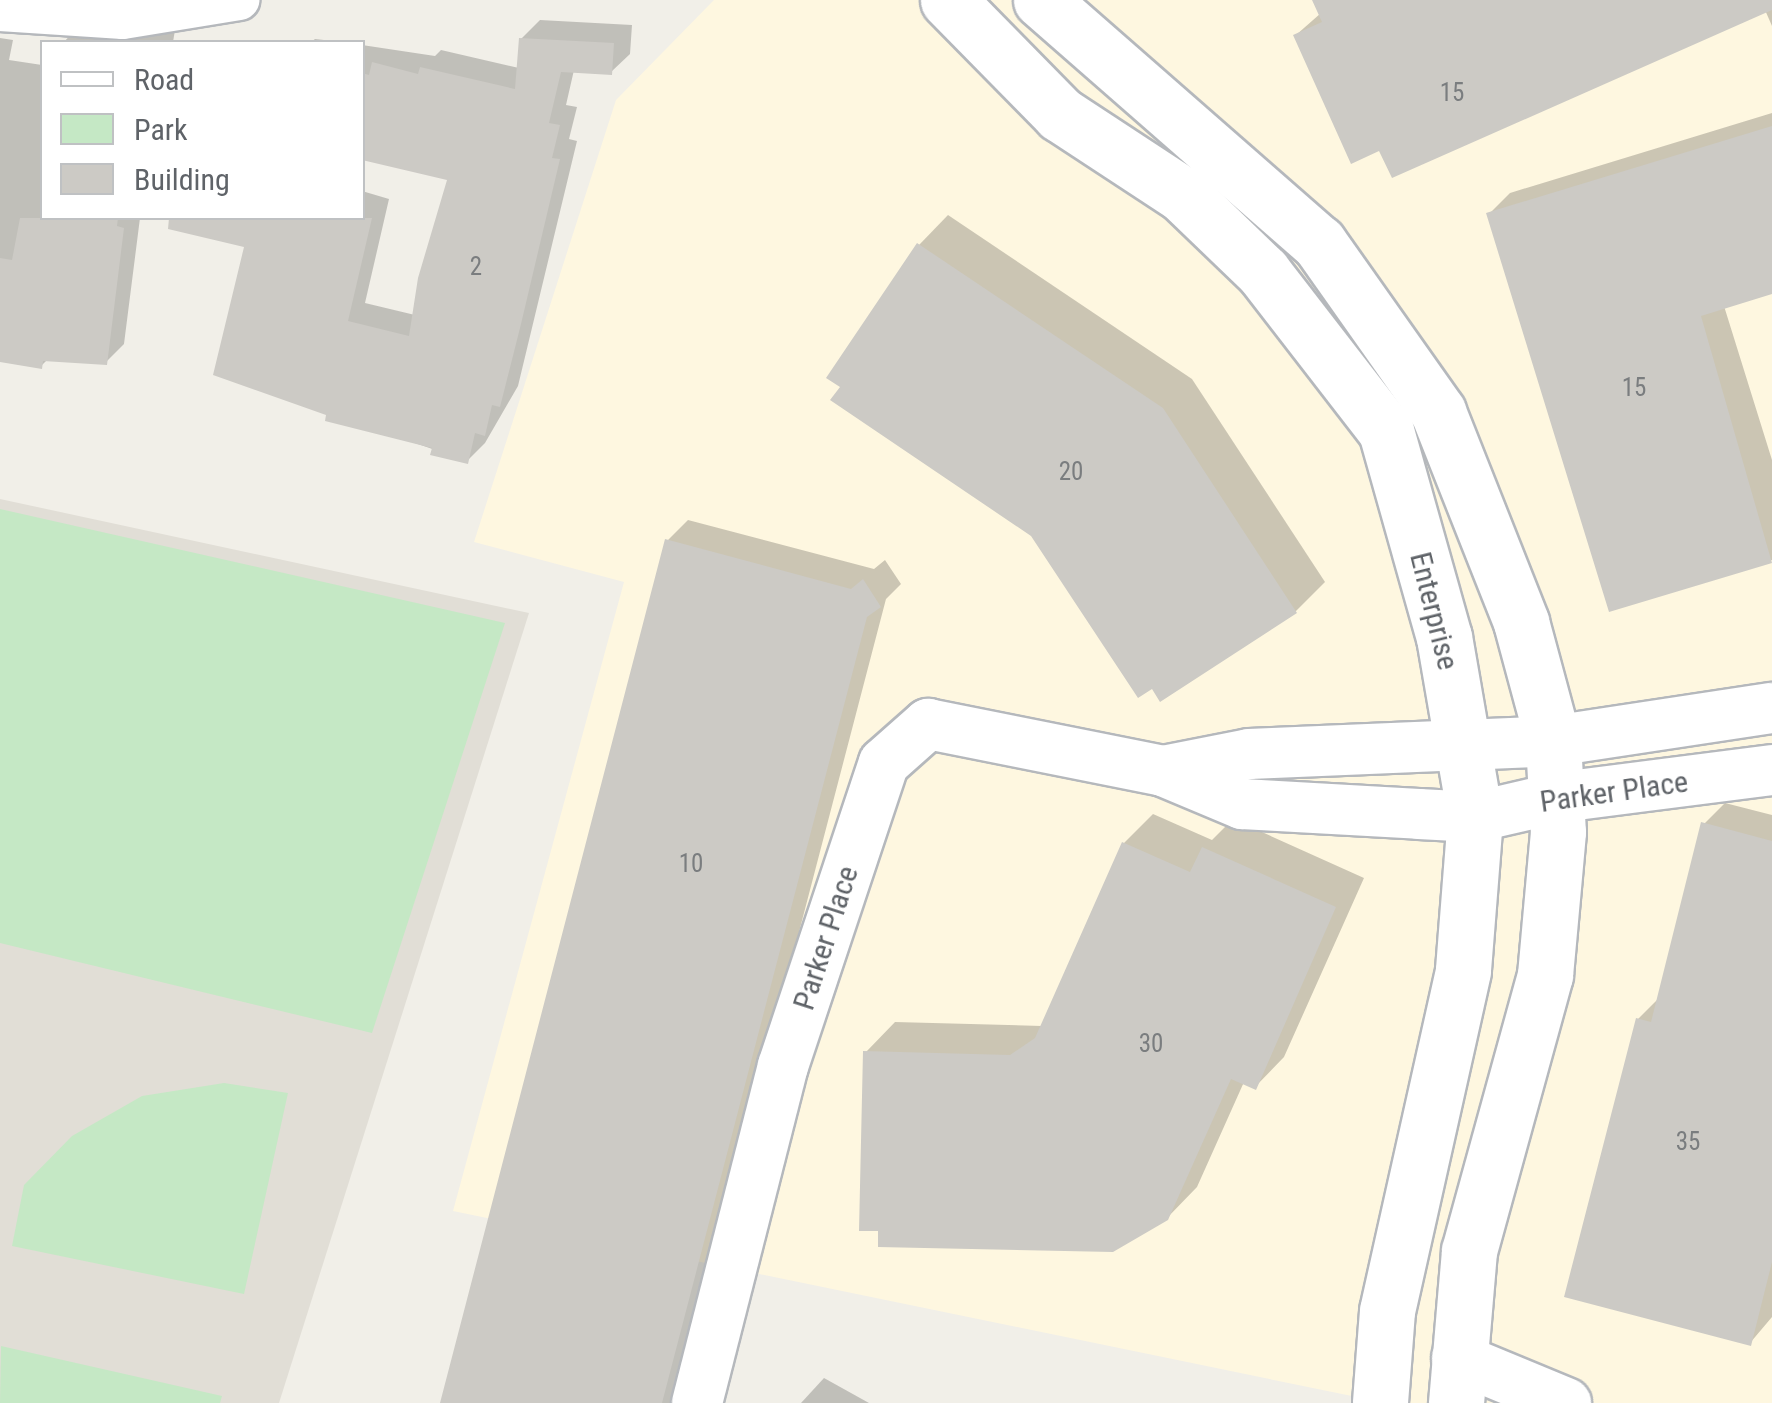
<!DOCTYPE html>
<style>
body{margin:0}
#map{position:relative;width:1772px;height:1403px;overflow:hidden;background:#f1efe8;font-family:"Roboto Condensed",sans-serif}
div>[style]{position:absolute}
.commercial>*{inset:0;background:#fef7e0}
.education>*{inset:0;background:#e1ded6}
.green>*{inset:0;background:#c5e8c5}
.shadow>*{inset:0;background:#0003}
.building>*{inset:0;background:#cccac5}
.roads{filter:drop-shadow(2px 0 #b5b8bc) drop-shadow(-2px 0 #b5b8bc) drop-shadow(0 2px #b5b8bc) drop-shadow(0 -2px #b5b8bc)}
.minor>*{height:40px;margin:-20px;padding:0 20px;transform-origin:20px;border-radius:20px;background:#fff}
.tertiary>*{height:50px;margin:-25px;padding:0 25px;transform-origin:25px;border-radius:25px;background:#fff}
.secondary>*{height:55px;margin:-27.5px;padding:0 27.5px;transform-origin:27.5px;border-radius:27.5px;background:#fff}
span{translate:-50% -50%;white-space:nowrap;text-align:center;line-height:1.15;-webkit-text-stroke:9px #fff;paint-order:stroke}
.number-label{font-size:25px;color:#7a7d7f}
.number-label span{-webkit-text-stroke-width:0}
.street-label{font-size:30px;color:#5f6368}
.legend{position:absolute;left:40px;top:40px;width:325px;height:180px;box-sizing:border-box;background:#fff;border:2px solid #bfc1c3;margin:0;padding:12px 18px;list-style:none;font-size:30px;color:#5f6368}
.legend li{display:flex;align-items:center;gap:20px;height:50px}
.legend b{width:50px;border:2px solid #bfc1c3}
</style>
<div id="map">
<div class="commercial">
<div style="clip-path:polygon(714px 0,1772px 0,1772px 1403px,1386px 1403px,453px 1211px,624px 582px,474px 542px,616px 100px)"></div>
</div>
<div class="education">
<div style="clip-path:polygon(0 499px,529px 613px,279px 1403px,0 1403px)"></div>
</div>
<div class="green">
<div style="clip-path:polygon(0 509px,505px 623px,372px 1033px,0 943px)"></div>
<div style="clip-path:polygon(224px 1083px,288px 1093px,244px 1294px,12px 1246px,24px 1185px,72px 1136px,142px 1096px)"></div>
<div style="clip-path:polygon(1px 1346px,222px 1396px,220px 1403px,0 1403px)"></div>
</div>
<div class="shadow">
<div style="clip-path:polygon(1315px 0,1772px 0,1772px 26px,1765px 10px,1380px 148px,1296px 35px,1321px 13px)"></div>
<div style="clip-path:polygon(540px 20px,632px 25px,630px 54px,611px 72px,574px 70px,566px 105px,577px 107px,569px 139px,577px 141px,518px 386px,485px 443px,467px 461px,216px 374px,247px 246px,224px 240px,229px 218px,362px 218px,362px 191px,389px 199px,365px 303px,415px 315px,450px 179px,362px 157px,362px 45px,435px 56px,441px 50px,519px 68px,521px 39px)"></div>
<div style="clip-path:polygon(83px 21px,175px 30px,173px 42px,64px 42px)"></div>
<div style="clip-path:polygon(0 38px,13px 40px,9px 60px,42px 65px,42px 218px,140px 218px,124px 344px,106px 362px,48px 359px,41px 366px,0 359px)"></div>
<div style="clip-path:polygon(315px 39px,342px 42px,311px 42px)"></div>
<div style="clip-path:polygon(1772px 113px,1772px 292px,1724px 306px,1772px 460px,1772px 560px,1610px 609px,1489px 214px,1510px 193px)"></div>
<div style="clip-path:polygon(948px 215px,1192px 379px,1325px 582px,1296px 611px,1161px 698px,919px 245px)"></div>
<div style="clip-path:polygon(688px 520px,874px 569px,885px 560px,901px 584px,886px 599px,676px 1403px,442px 1403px,667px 541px)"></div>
<div style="clip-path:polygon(1725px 803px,1772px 815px,1772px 1317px,1750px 1343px,1638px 1019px,1659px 998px,1704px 824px)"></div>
<div style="clip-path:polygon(1153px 814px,1212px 840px,1233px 819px,1364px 878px,1284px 1057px,1255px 1087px,1244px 1082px,1197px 1187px,1167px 1218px,866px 1052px,895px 1022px,1042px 1026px,1124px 843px)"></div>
<div style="clip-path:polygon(824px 1378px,869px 1403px,801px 1403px)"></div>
</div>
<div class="building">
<div style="clip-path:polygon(1312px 0,1772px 0,1772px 10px,1392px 178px,1379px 151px,1351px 164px,1293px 35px,1322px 22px)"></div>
<div style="clip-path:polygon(519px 38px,614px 43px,612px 75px,561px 72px,549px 123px,560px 125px,552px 158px,560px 159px,521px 324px,500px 407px,492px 405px,485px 436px,475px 433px,468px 464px,430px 455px,432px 448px,325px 421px,326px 415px,213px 375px,244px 247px,168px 229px,169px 218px,372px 218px,348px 321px,409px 336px,418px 278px,447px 180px,362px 160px,362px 73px,369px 75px,372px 62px,418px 74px,420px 67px,515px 89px)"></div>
<div style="clip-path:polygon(1772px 126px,1772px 294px,1701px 316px,1772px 563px,1609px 612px,1486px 213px)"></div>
<div style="clip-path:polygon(20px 218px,118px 218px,117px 226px,124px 228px,107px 365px,43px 361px,42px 369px,0 362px,0 258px,12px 260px)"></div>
<div style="clip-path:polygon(917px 243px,1163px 408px,1297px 613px,1160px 702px,1152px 689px,1138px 698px,1031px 536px,830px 400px,840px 387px,826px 378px)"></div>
<div style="clip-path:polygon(665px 539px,851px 589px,863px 579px,881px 607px,867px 617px,662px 1403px,440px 1403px)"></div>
<div style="clip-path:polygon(1701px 822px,1772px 841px,1772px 1262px,1751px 1346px,1564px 1297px,1636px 1018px,1651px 1022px)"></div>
<div style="clip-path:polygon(1122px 842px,1190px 872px,1202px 847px,1336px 907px,1256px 1090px,1231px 1079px,1168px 1220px,1113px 1252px,878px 1247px,878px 1231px,859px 1231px,863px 1051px,1010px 1055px,1035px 1038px)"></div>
</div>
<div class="roads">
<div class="minor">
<div style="left:0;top:11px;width:123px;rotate:3.7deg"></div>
<div style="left:123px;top:19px;width:118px;rotate:-9.3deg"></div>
</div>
<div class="tertiary">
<div style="left:1163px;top:771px;width:88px;rotate:-11.2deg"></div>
<div style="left:1249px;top:754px;width:304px;rotate:-2.4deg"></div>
<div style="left:1553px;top:741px;width:221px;rotate:-8.6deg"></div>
<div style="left:1457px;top:1358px;width:118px;rotate:22.4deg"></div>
<div style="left:697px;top:1403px;width:348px;rotate:-75.7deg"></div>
<div style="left:783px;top:1066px;width:319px;rotate:-71.6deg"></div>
<div style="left:884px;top:763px;width:59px;rotate:-41.6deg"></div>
<div style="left:928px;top:724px;width:240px;rotate:11.3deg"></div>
<div style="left:1163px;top:771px;width:86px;rotate:22.7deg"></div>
<div style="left:1242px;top:804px;width:177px;rotate:3.2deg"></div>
<div style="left:1419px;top:814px;width:56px;rotate:3.1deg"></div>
<div style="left:1475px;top:817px;width:88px;rotate:-13.1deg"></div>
<div style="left:1561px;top:797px;width:213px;rotate:-7.3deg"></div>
</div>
<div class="secondary">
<div style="left:948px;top:0;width:160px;rotate:45.5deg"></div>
<div style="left:1060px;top:114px;width:146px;rotate:33.3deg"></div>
<div style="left:1182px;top:194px;width:112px;rotate:43.9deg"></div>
<div style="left:1263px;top:272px;width:201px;rotate:52.3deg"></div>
<div style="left:1386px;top:431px;width:214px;rotate:74.3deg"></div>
<div style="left:1444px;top:637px;width:183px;rotate:80.2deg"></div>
<div style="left:1475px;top:817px;width:154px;rotate:94.5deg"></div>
<div style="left:1463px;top:971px;width:348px;rotate:102.6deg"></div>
<div style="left:1387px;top:1311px;width:92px;rotate:94.4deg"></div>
<div style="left:1041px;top:0;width:369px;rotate:41.2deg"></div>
<div style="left:1319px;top:243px;width:207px;rotate:54.8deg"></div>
<div style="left:1438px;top:412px;width:226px;rotate:68.4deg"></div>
<div style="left:1521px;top:622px;width:123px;rotate:74.9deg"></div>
<div style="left:1553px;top:741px;width:91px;rotate:86.9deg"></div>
<div style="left:1558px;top:832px;width:144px;rotate:95.2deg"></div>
<div style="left:1545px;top:975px;width:286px;rotate:105.4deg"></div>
<div style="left:1469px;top:1251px;width:153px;rotate:94.9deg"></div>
</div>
</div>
<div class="number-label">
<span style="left:1452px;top:93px">15</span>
<span style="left:476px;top:267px">2</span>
<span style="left:1634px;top:388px">15</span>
<span style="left:1071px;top:472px">20</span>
<span style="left:691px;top:864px">10</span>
<span style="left:1151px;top:1044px">30</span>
<span style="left:1688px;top:1142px">35</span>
</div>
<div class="street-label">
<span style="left:1434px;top:611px;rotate:76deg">Enterprise</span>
<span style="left:1614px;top:792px;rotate:-8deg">Parker Place</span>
<span style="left:826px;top:938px;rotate:-72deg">Parker Place</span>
</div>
<ul class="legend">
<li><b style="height:12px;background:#fff"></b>Road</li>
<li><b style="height:28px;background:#c5e8c5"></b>Park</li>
<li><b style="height:28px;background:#cccac5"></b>Building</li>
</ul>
</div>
